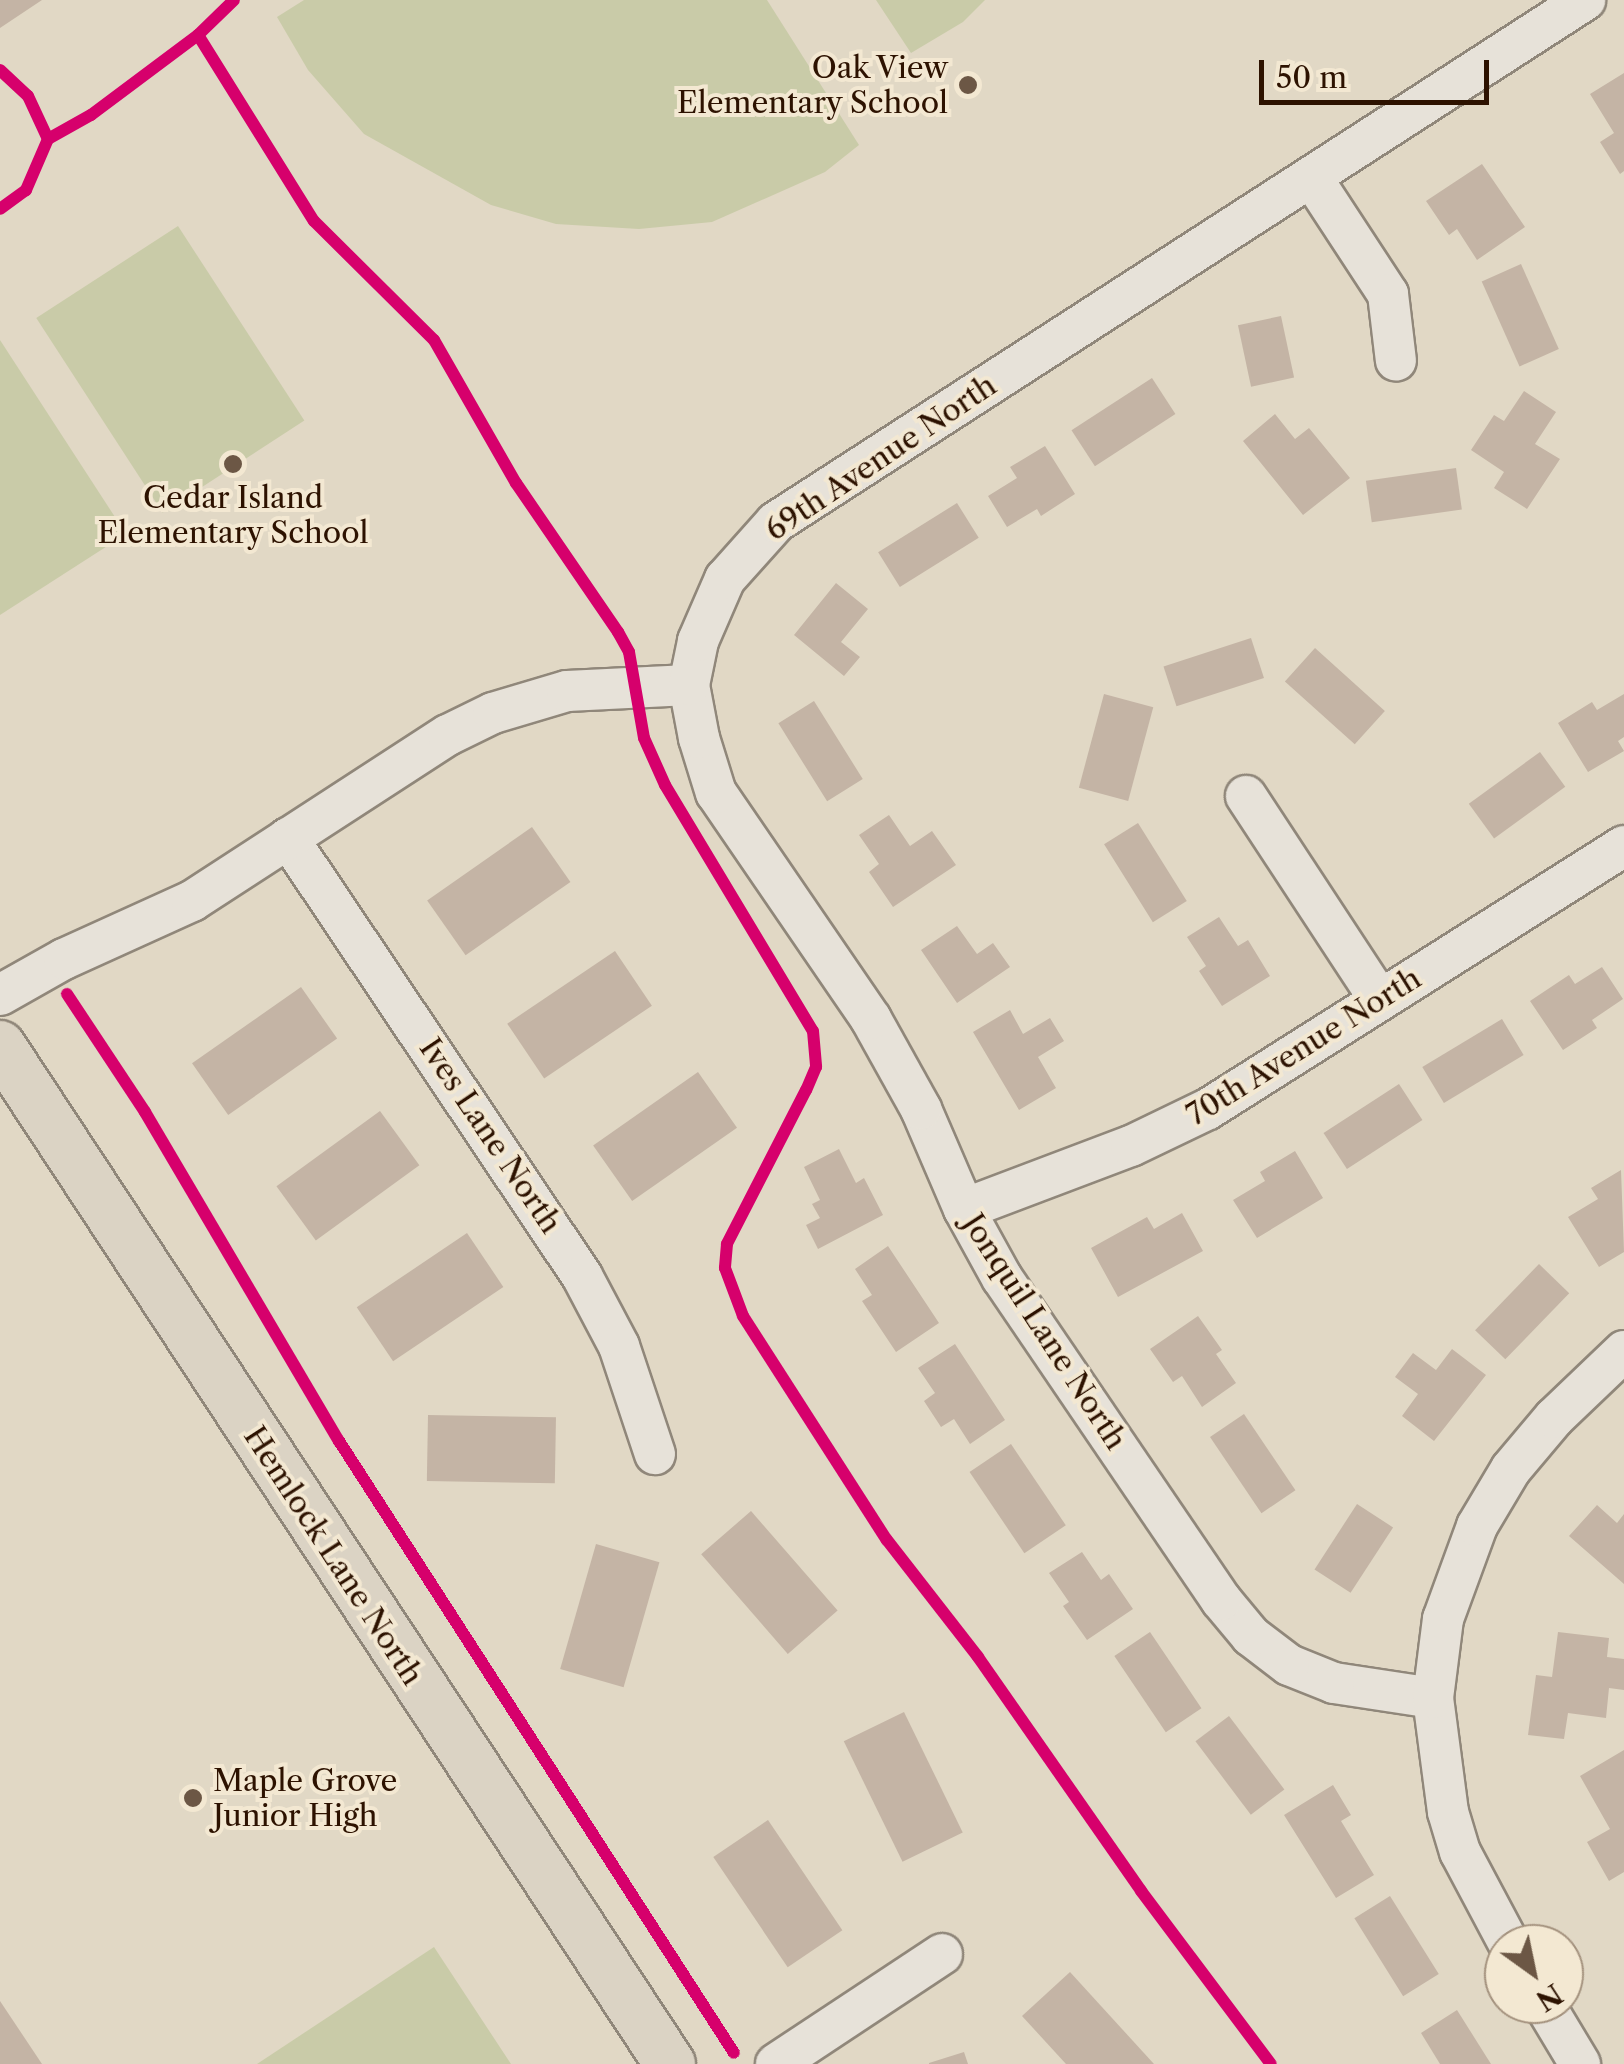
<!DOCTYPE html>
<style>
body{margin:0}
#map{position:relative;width:1624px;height:2064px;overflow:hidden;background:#e1d8c5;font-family:"Libre Caslon Text",serif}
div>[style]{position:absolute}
.green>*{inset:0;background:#c9cba8;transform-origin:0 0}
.building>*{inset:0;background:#c4b4a5;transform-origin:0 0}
.roads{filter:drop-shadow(2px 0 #90877a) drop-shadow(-2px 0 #90877a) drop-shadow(0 2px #90877a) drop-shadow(0 -2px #90877a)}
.minor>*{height:40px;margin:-20px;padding:0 20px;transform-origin:20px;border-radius:20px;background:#e7e2d9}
.major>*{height:50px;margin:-25px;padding:0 25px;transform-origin:25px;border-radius:25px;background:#dbd3c4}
.cycleway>*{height:12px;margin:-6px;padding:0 6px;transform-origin:6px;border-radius:6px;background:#d6006c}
.dots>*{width:28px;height:28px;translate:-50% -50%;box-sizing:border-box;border:5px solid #f3e8d2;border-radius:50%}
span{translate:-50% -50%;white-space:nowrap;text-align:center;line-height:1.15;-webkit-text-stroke:8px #f3e8d2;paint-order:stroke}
.poi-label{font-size:30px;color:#2d1200}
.right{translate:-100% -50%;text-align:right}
.left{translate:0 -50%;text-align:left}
.street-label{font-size:30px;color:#2d1200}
.north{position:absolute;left:1484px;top:1924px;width:100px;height:100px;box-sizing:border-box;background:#f3e8d2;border:2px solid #a4927e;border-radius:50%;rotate:147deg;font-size:28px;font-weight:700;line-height:40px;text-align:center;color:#2d1200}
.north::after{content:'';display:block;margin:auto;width:35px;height:45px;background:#6c5745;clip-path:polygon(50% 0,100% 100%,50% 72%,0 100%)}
.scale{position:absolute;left:1259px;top:60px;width:230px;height:45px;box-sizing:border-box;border:5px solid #2d1200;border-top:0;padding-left:12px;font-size:30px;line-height:35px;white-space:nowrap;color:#2d1200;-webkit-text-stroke:8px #f3e8d2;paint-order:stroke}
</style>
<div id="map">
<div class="green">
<div style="clip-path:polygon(304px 0,767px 0,859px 145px,825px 172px,712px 222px,639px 229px,556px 224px,491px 205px,364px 134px,308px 70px,277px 17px)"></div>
<div style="clip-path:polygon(876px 0,985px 0,963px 22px,911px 53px)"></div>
<div style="left:178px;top:226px;width:232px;height:169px;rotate:57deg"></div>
<div style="clip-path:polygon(0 340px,126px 534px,0 615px)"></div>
<div style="clip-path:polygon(434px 1947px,511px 2064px,257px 2064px)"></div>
</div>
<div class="building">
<div style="clip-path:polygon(0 0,42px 0,0 28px)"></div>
<div style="clip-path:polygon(1624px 73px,1624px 171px,1620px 174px,1600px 142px,1614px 133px,1590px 94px)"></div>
<div style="clip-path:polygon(1482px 164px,1525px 227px,1477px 260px,1457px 229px,1449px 235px,1426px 201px)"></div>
<div style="left:1521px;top:264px;width:93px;height:43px;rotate:66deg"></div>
<div style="left:1281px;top:316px;width:63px;height:44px;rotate:78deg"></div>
<div style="left:1152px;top:378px;width:43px;height:96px;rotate:57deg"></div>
<div style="clip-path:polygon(1524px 391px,1556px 412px,1535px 444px,1560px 459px,1527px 509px,1494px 488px,1504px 472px,1471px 450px,1494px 415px,1504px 421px)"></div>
<div style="clip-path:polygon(1275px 414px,1295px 439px,1309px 428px,1350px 478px,1303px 515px,1243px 441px)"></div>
<div style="clip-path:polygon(1045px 446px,1075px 494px,1041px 516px,1037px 509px,1007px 527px,988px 496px,1017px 478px,1010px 467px)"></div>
<div style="left:1456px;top:468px;width:42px;height:91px;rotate:82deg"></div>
<div style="left:957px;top:503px;width:41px;height:93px;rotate:58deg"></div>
<div style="clip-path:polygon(836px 583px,868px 609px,841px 642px,860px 657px,844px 676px,794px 635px)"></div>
<div style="left:1251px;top:638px;width:42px;height:92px;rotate:72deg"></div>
<div style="left:1315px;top:648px;width:94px;height:45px;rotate:42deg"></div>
<div style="left:1104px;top:694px;width:51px;height:97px;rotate:15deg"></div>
<div style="clip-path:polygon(1624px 694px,1624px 737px,1618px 741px,1624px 751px,1588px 772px,1558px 723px,1592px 702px,1597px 710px)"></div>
<div style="left:814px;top:701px;width:92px;height:42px;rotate:58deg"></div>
<div style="left:1540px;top:752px;width:43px;height:88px;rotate:54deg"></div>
<div style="clip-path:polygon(889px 815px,910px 846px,932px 831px,956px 865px,893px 907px,869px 872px,879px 864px,859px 835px)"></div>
<div style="left:1138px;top:823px;width:92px;height:40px;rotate:58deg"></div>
<div style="left:532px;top:827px;width:67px;height:128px;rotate:55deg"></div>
<div style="clip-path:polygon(1219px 917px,1238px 946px,1248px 940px,1270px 976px,1222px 1006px,1199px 971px,1206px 966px,1187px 937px)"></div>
<div style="clip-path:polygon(957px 926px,977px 954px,993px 943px,1010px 967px,957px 1003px,921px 950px)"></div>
<div style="left:615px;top:951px;width:66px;height:130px;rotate:56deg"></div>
<div style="clip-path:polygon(1602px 967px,1623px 999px,1592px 1020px,1597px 1028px,1563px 1050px,1530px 1001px,1569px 975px,1575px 984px)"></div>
<div style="left:301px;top:987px;width:63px;height:133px;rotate:55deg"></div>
<div style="clip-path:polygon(1010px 1010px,1023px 1034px,1050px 1018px,1064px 1041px,1038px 1057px,1056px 1088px,1019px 1110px,973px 1032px)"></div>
<div style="left:1502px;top:1019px;width:42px;height:93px;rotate:59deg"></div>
<div style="left:698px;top:1072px;width:68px;height:128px;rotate:55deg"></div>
<div style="left:1399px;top:1084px;width:43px;height:90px;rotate:57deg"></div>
<div style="left:380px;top:1111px;width:67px;height:128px;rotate:54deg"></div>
<div style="clip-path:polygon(839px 1149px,856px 1183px,864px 1178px,883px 1215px,818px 1249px,806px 1225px,820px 1218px,812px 1204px,820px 1200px,804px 1167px)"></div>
<div style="clip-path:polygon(1295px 1151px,1323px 1198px,1257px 1238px,1233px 1200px,1265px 1181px,1260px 1172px)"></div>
<div style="clip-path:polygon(1621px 1170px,1624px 1252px,1599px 1267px,1568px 1217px,1598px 1199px,1591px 1188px)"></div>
<div style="clip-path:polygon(1182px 1213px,1203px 1251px,1118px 1297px,1091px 1248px,1147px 1217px,1154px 1229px)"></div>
<div style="left:467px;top:1233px;width:65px;height:133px;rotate:56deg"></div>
<div style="clip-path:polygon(888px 1246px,939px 1323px,896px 1352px,862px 1301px,872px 1295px,855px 1269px)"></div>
<div style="left:1539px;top:1264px;width:42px;height:92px;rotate:44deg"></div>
<div style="clip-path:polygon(1198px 1316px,1222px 1350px,1216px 1354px,1236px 1383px,1202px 1407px,1182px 1376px,1173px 1382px,1150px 1349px)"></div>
<div style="clip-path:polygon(955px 1344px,1005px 1420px,970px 1444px,954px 1419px,941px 1427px,924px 1401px,935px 1393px,918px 1368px)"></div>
<div style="clip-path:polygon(1452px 1349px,1486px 1375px,1434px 1441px,1402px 1416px,1418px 1394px,1395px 1377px,1413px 1353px,1436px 1370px)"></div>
<div style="left:1244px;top:1414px;width:92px;height:41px;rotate:56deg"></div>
<div style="left:428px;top:1415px;width:128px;height:66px;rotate:1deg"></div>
<div style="left:1011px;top:1444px;width:98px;height:50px;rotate:56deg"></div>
<div style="left:1357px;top:1504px;width:43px;height:78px;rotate:33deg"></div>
<div style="clip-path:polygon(1597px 1505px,1617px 1523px,1624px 1514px,1624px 1584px,1569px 1536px)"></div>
<div style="left:751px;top:1511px;width:132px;height:66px;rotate:49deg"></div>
<div style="left:596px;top:1544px;width:66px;height:130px;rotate:16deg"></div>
<div style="clip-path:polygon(1082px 1552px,1101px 1580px,1109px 1574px,1133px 1609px,1087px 1640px,1063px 1606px,1069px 1602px,1049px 1573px)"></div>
<div style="left:1150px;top:1632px;width:92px;height:43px;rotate:56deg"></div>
<div style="clip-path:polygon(1558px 1632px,1609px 1638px,1607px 1657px,1624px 1659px,1624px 1690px,1609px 1688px,1606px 1718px,1568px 1713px,1564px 1739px,1528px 1735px,1536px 1675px,1552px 1677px)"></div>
<div style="left:904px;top:1712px;width:134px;height:67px;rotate:64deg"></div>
<div style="left:1229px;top:1716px;width:92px;height:42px;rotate:53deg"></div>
<div style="clip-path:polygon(1624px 1750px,1624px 1872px,1609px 1881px,1587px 1842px,1610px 1829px,1580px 1776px)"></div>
<div style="clip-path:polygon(1333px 1785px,1351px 1815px,1341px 1821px,1374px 1875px,1336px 1898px,1284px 1815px)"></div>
<div style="left:768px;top:1820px;width:133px;height:66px;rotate:56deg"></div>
<div style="left:1390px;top:1896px;width:92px;height:42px;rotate:58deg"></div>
<div style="clip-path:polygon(1070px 1972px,1154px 2064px,1066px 2064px,1022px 2016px)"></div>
<div style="clip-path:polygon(0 2001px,42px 2064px,0 2064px)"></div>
<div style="clip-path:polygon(1457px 2010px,1491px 2064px,1440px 2064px,1421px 2033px)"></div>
<div style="clip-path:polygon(964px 2052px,968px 2064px,929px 2064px,929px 2063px)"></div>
</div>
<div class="roads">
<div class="minor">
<div style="left:1312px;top:178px;width:139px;rotate:56.8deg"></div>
<div style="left:1388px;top:294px;width:67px;rotate:83.2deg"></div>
<div style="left:1246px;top:796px;width:244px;rotate:56.7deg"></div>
<div style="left:288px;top:838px;width:528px;rotate:56.13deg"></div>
<div style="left:582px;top:1276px;width:79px;rotate:62.1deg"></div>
<div style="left:619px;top:1346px;width:114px;rotate:71.6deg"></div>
<div style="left:0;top:995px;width:73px;rotate:-29.4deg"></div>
<div style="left:64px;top:959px;width:141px;rotate:-24.4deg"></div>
<div style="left:192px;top:901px;width:305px;rotate:-33deg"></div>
<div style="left:448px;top:735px;width:50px;rotate:-26.1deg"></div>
<div style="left:493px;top:713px;width:77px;rotate:-16.6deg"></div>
<div style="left:567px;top:691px;width:122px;rotate:-2.8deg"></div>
<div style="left:964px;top:1209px;width:178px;rotate:-20.7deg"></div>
<div style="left:1131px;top:1146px;width:85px;rotate:-25.7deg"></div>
<div style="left:1208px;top:1109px;width:492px;rotate:-32.3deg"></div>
<div style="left:1433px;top:1698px;width:100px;rotate:-171.4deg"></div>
<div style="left:1334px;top:1683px;width:48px;rotate:-158.2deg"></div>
<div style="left:1289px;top:1665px;width:48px;rotate:-142.7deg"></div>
<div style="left:1251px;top:1636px;width:47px;rotate:-129.8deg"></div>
<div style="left:1221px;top:1600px;width:389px;rotate:-124.2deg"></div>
<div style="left:1002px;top:1278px;width:79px;rotate:-118.8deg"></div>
<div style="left:964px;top:1209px;width:109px;rotate:-113.3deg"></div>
<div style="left:921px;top:1109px;width:103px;rotate:-119.1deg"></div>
<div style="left:871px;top:1019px;width:274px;rotate:-124.4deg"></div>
<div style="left:716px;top:793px;width:58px;rotate:-107.2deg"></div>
<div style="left:699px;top:738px;width:54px;rotate:-100.7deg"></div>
<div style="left:689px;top:685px;width:45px;rotate:-78.4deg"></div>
<div style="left:698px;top:641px;width:68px;rotate:-66.5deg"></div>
<div style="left:725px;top:579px;width:76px;rotate:-48.2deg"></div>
<div style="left:776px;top:522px;width:963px;rotate:-32.83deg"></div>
<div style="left:1509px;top:1944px;width:104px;rotate:-118deg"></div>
<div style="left:1460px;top:1852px;width:42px;rotate:-106.7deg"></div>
<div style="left:1448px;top:1812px;width:115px;rotate:-97.5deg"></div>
<div style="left:1433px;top:1698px;width:80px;rotate:-82.8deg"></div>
<div style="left:1443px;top:1619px;width:99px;rotate:-69.9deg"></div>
<div style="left:1477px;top:1526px;width:66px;rotate:-59.2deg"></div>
<div style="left:1511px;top:1469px;width:67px;rotate:-49.9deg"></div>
<div style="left:1554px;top:1418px;width:97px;rotate:-43.7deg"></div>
<div style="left:1544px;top:2004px;width:70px;rotate:59deg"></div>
<div style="left:776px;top:2064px;width:199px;rotate:-33.5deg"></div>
</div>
<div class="major">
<div style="left:0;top:1046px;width:1219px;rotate:56.65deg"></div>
</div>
</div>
<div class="cycleway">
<div style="left:198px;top:35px;width:219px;rotate:58.1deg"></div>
<div style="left:314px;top:221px;width:169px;rotate:44.8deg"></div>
<div style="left:434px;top:340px;width:165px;rotate:60.2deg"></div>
<div style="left:516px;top:483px;width:181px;rotate:55.6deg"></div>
<div style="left:618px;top:632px;width:23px;rotate:61deg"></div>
<div style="left:629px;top:652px;width:87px;rotate:80.1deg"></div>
<div style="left:644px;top:738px;width:51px;rotate:65.9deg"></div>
<div style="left:665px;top:785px;width:287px;rotate:59deg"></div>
<div style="left:813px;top:1031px;width:36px;rotate:85deg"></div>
<div style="left:816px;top:1067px;width:25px;rotate:113deg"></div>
<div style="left:806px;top:1090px;width:173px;rotate:117.2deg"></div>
<div style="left:727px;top:1244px;width:24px;rotate:95deg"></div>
<div style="left:725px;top:1268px;width:51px;rotate:69.4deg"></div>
<div style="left:743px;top:1316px;width:266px;rotate:57.3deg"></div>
<div style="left:887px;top:1540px;width:148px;rotate:52.1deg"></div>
<div style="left:978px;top:1657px;width:285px;rotate:55.1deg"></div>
<div style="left:1141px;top:1891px;width:216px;rotate:53.1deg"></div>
<div style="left:0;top:70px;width:38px;rotate:43deg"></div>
<div style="left:28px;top:96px;width:47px;rotate:65.1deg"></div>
<div style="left:48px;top:139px;width:56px;rotate:113.3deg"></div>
<div style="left:26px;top:190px;width:32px;rotate:144deg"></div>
<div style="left:48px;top:139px;width:49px;rotate:-29.2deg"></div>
<div style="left:91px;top:115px;width:134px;rotate:-36.8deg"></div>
<div style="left:198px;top:35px;width:50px;rotate:-44.2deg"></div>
<div style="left:67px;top:994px;width:141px;rotate:56.5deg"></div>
<div style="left:145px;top:1112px;width:382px;rotate:59.5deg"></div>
<div style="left:339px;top:1441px;width:728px;rotate:57.16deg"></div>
</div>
<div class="dots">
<div style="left:968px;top:85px;background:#6c5745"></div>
<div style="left:233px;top:464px;background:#6c5745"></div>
<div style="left:193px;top:1798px;background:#6c5745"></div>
</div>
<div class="poi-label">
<span class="right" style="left:948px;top:85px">Oak View<br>Elementary School</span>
<span style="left:233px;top:515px">Cedar Island<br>Elementary School</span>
<span class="left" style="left:213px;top:1798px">Maple Grove<br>Junior High</span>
</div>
<div class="street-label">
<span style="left:881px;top:458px;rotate:-34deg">69th Avenue North</span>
<span style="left:1304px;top:1047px;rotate:-32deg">70th Avenue North</span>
<span style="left:490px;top:1136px;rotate:56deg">Ives Lane North</span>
<span style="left:1044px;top:1332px;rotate:57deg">Jonquil Lane North</span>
<span style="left:333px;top:1556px;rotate:57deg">Hemlock Lane North</span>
</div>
<div class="north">N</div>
<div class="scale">50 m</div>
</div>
